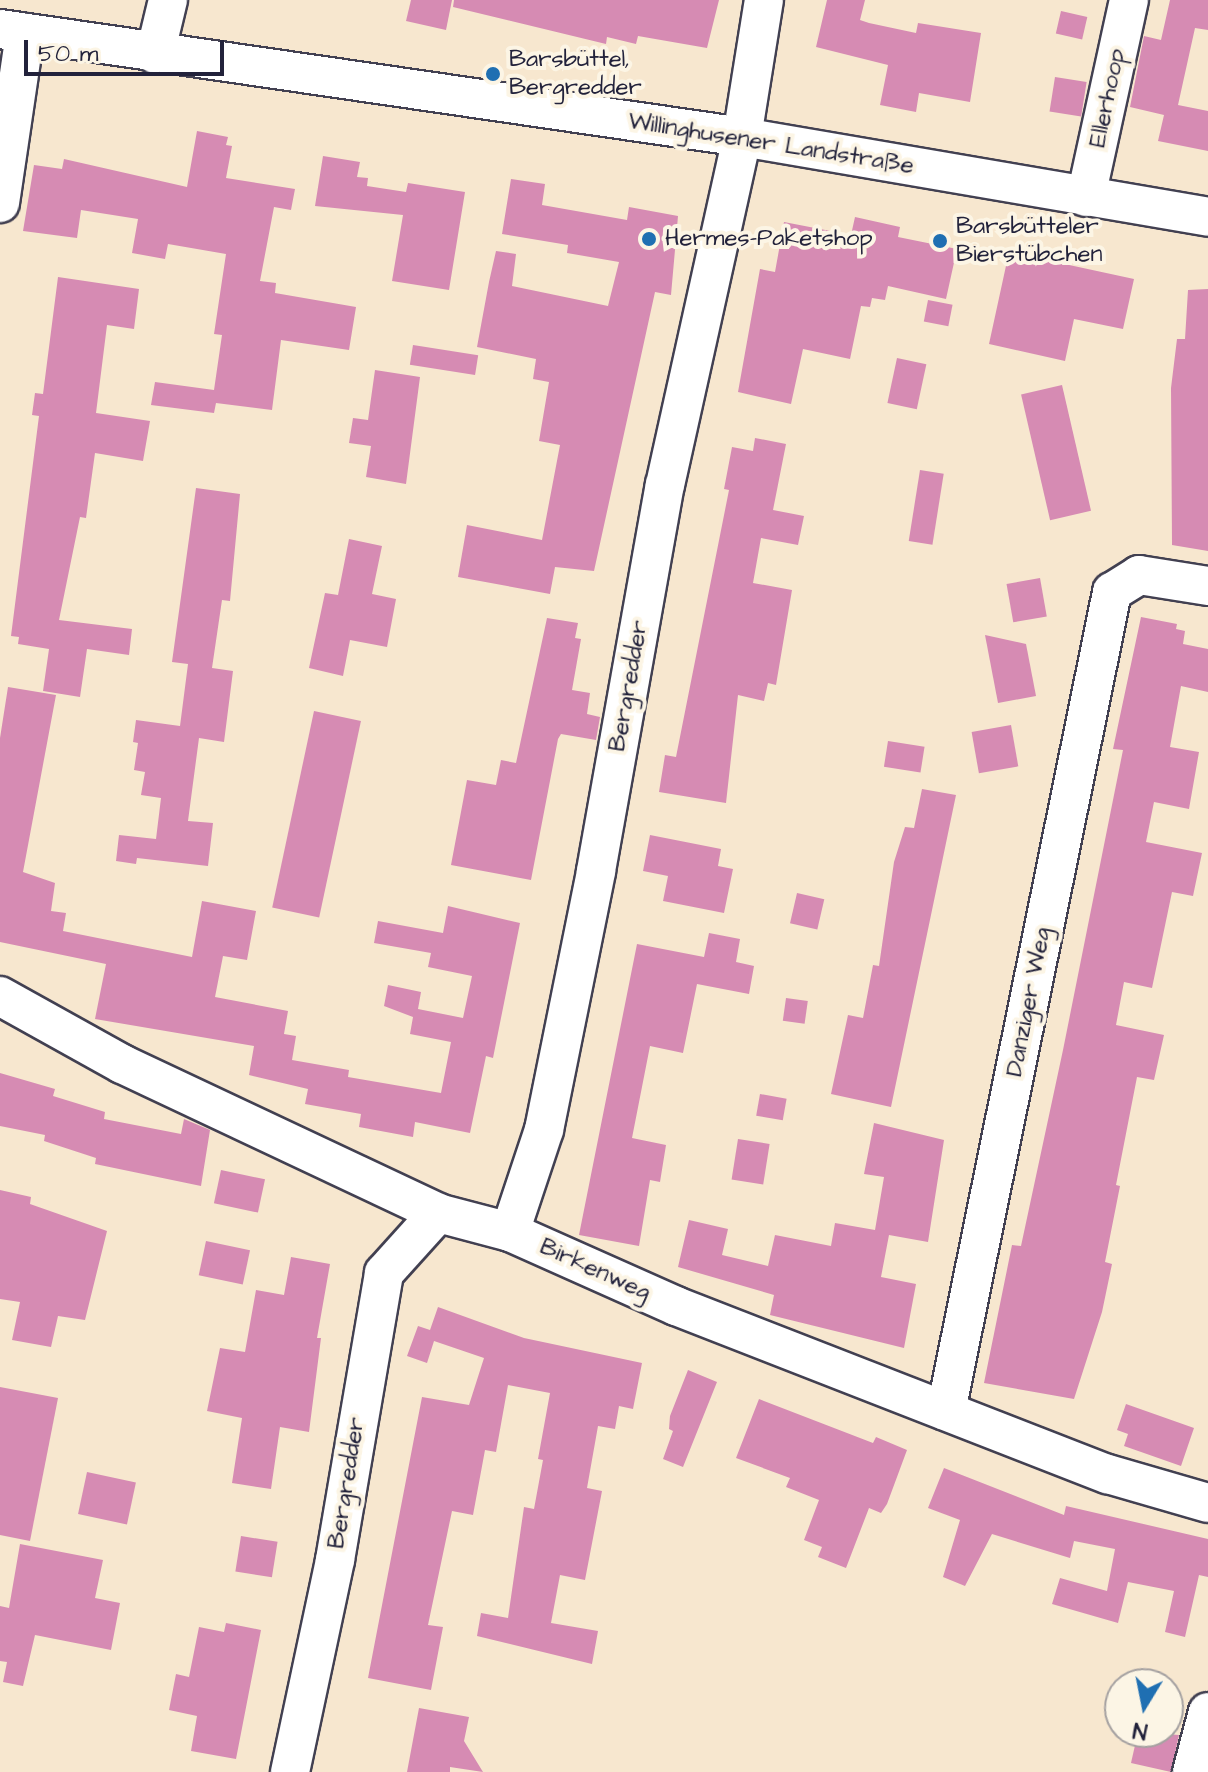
<!DOCTYPE html>
<meta charset="utf-8">
<style>
body{margin:0}
#map{position:relative;width:1208px;height:1772px;overflow:hidden;background:#f7e7cf;font-family:"Architects Daughter",sans-serif}
div>[style]{position:absolute}
.building>*{inset:0;background:#d68bb3;transform-origin:0 0}
.roads{filter:drop-shadow(2px 0 #424051) drop-shadow(-2px 0 #424051) drop-shadow(0 2px #424051) drop-shadow(0 -2px #424051)}
.minor>*{height:38px;margin:-19px;padding:0 19px;transform-origin:19px;border-radius:19px;background:#fff}
.dots>*{width:22px;height:22px;translate:-50% -50%;box-sizing:border-box;border:4px solid #fcf5e5;border-radius:50%}
span{translate:-50% -50%;white-space:nowrap;text-align:center;line-height:1.15;-webkit-text-stroke:8px #fcf5e5;paint-order:stroke}
.poi-label{font-size:24px;color:#22223b}
.left{translate:0 -50%;text-align:left}
.street-label{font-size:24px;color:#22223b}
.north{position:absolute;left:1104px;top:1668px;width:80px;height:80px;box-sizing:border-box;background:#fcf5e5;border:2px solid #a5a1a1;border-radius:50%;rotate:190deg;font-size:22px;font-weight:700;line-height:32px;text-align:center;color:#22223b}
.north::after{content:'';display:block;margin:auto;width:28px;height:36px;background:#1f6fb2;clip-path:polygon(50% 0,100% 100%,50% 72%,0 100%)}
.scale{position:absolute;left:24px;top:40px;width:200px;height:36px;box-sizing:border-box;border:4px solid #22223b;border-top:0;padding-left:10px;font-size:24px;line-height:28px;white-space:nowrap;color:#22223b;-webkit-text-stroke:6px #fcf5e5;paint-order:stroke}
</style>
<div id="map">
<div class="building">
<div style="clip-path:polygon(411px 0,452px 0,446px 30px,406px 21px)"></div>
<div style="clip-path:polygon(454px 0,719px 0,707px 48px,638px 36px,636px 44px,607px 37px,606px 44px,453px 7px)"></div>
<div style="clip-path:polygon(827px 0,865px 0,860px 20px,869px 23px,916px 33px,918px 23px,981px 33px,970px 102px,919px 93px,916px 112px,880px 105px,888px 65px,816px 47px)"></div>
<div style="clip-path:polygon(1170px 0,1208px 0,1208px 30px,1195px 28px,1178px 105px,1208px 111px,1208px 151px,1158px 141px,1164px 115px,1130px 107px,1144px 36px,1161px 40px)"></div>
<div style="left:1061px;top:11px;width:27px;height:23px;rotate:13deg"></div>
<div style="left:1055px;top:77px;width:32px;height:35px;rotate:9deg"></div>
<div style="clip-path:polygon(197px 131px,228px 137px,226px 145px,232px 146px,226px 178px,295px 189px,291px 210px,274px 207px,260px 281px,276px 283px,275px 293px,356px 307px,349px 350px,281px 340px,272px 410px,216px 403px,214px 413px,151px 405px,155px 382px,214px 390px,222px 335px,214px 334px,226px 254px,168px 244px,165px 259px,132px 253px,138px 219px,81px 210px,77px 238px,23px 231px,34px 165px,62px 169px,64px 159px,187px 187px)"></div>
<div style="clip-path:polygon(323px 156px,360px 162px,357px 177px,368px 178px,367px 186px,406px 192px,408px 183px,465px 192px,449px 290px,392px 281px,403px 215px,315px 206px)"></div>
<div style="clip-path:polygon(511px 179px,545px 184px,542px 205px,627px 220px,629px 207px,678px 216px,671px 295px,655px 292px,594px 571px,555px 567px,550px 594px,458px 577px,467px 525px,542px 540px,560px 445px,539px 441px,549px 382px,533px 379px,536px 359px,477px 347px,489px 282px,496px 251px,516px 254px,512px 286px,608px 306px,619px 262px,567px 253px,568px 245px,502px 234px)"></div>
<div style="clip-path:polygon(855px 217px,900px 227px,898px 237px,957px 249px,946px 299px,888px 286px,885px 300px,872px 298px,870px 307px,861px 306px,850px 359px,803px 349px,791px 404px,738px 392px,760px 269px,775px 272px,784px 222px,851px 235px)"></div>
<div style="clip-path:polygon(1009px 252px,1134px 279px,1123px 329px,1074px 319px,1065px 361px,989px 344px)"></div>
<div style="clip-path:polygon(58px 277px,139px 289px,134px 329px,107px 325px,96px 413px,150px 421px,143px 461px,95px 453px,86px 518px,80px 517px,59px 620px,132px 629px,129px 655px,87px 649px,80px 697px,43px 691px,49px 649px,18px 644px,19px 637px,11px 636px,39px 416px,32px 415px,35px 393px,43px 394px)"></div>
<div style="clip-path:polygon(1208px 289px,1208px 551px,1172px 545px,1171px 388px,1177px 339px,1185px 339px,1188px 290px)"></div>
<div style="left:928px;top:300px;width:25px;height:22px;rotate:11deg"></div>
<div style="left:413px;top:345px;width:66px;height:20px;rotate:9deg"></div>
<div style="left:897px;top:358px;width:30px;height:46px;rotate:12deg"></div>
<div style="clip-path:polygon(375px 370px,420px 377px,406px 484px,366px 477px,371px 446px,349px 443px,353px 418px,368px 420px)"></div>
<div style="left:1062px;top:385px;width:129px;height:42px;rotate:77deg"></div>
<div style="clip-path:polygon(755px 438px,786px 444px,773px 510px,804px 516px,798px 545px,761px 538px,753px 583px,792px 590px,776px 685px,768px 683px,764px 701px,738px 695px,726px 803px,659px 792px,665px 755px,676px 757px,729px 490px,724px 489px,732px 447px,753px 451px)"></div>
<div style="left:920px;top:470px;width:24px;height:72px;rotate:9deg"></div>
<div style="clip-path:polygon(196px 488px,240px 494px,230px 601px,222px 600px,212px 668px,233px 671px,224px 742px,199px 738px,188px 821px,213px 823px,208px 866px,137px 858px,136px 864px,116px 861px,119px 835px,156px 839px,161px 798px,141px 795px,145px 772px,134px 770px,138px 743px,133px 742px,136px 720px,180px 726px,188px 664px,172px 662px)"></div>
<div style="clip-path:polygon(349px 539px,382px 546px,372px 594px,396px 599px,387px 647px,350px 640px,343px 676px,309px 668px,325px 593px,338px 595px)"></div>
<div style="left:1040px;top:578px;width:39px;height:34px;rotate:80deg"></div>
<div style="clip-path:polygon(1141px 617px,1177px 624px,1176px 629px,1185px 631px,1183px 644px,1208px 649px,1208px 692px,1181px 686px,1170px 747px,1199px 752px,1189px 809px,1154px 802px,1146px 842px,1202px 853px,1193px 896px,1172px 892px,1152px 988px,1124px 982px,1116px 1025px,1164px 1035px,1154px 1080px,1137px 1077px,1116px 1185px,1120px 1186px,1105px 1262px,1112px 1264px,1102px 1312px,1074px 1399px,984px 1383px,1012px 1245px,1021px 1246px,1063px 1050px,1123px 750px,1113px 749px)"></div>
<div style="clip-path:polygon(547px 618px,578px 623px,575px 638px,581px 639px,572px 690px,590px 693px,587px 714px,600px 717px,596px 740px,561px 734px,558px 739px,531px 880px,451px 865px,467px 780px,496px 785px,501px 760px,516px 763px)"></div>
<div style="clip-path:polygon(985px 635px,1026px 644px,1036px 696px,998px 703px)"></div>
<div style="clip-path:polygon(8px 687px,56px 695px,23px 872px,55px 883px,51px 911px,66px 913px,63px 931px,192px 957px,202px 901px,256px 911px,247px 960px,223px 956px,215px 997px,288px 1011px,284px 1034px,296px 1036px,292px 1060px,349px 1070px,348px 1077px,441px 1093px,451px 1042px,410px 1034px,413px 1017px,384px 1006px,388px 985px,421px 992px,418px 1009px,463px 1018px,472px 976px,428px 967px,431px 953px,374px 943px,378px 921px,443px 933px,448px 906px,520px 923px,493px 1058px,486px 1056px,470px 1133px,415px 1122px,413px 1137px,359px 1127px,361px 1114px,305px 1104px,308px 1089px,249px 1075px,254px 1046px,95px 1019px,106px 964px,0 942px,0 738px)"></div>
<div style="left:314px;top:711px;width:48px;height:201px;rotate:12deg"></div>
<div style="left:1011px;top:725px;width:42px;height:40px;rotate:80deg"></div>
<div style="left:888px;top:741px;width:37px;height:26px;rotate:9deg"></div>
<div style="clip-path:polygon(922px 789px,956px 795px,891px 1107px,831px 1094px,848px 1015px,863px 1018px,873px 965px,879px 966px,894px 862px,905px 827px,914px 828px)"></div>
<div style="clip-path:polygon(650px 835px,721px 849px,718px 866px,733px 869px,724px 913px,663px 901px,668px 876px,643px 871px)"></div>
<div style="left:797px;top:893px;width:28px;height:31px;rotate:13deg"></div>
<div style="clip-path:polygon(709px 933px,740px 939px,736px 962px,754px 966px,749px 994px,697px 984px,683px 1053px,650px 1046px,632px 1138px,666px 1145px,660px 1182px,650px 1180px,639px 1246px,579px 1235px,637px 944px,704px 957px)"></div>
<div style="left:786px;top:998px;width:22px;height:23px;rotate:8deg"></div>
<div style="clip-path:polygon(0 1073px,55px 1089px,53px 1096px,105px 1112px,104px 1119px,181px 1134px,184px 1119px,210px 1130px,201px 1186px,95px 1164px,96px 1158px,44px 1141px,45px 1135px,0 1126px)"></div>
<div style="left:760px;top:1094px;width:27px;height:22px;rotate:10deg"></div>
<div style="clip-path:polygon(874px 1123px,944px 1140px,928px 1242px,889px 1235px,881px 1277px,916px 1284px,904px 1348px,770px 1315px,774px 1295px,678px 1267px,689px 1220px,728px 1229px,722px 1255px,768px 1266px,775px 1235px,831px 1246px,835px 1223px,875px 1230px,884px 1177px,864px 1174px)"></div>
<div style="left:738px;top:1139px;width:32px;height:41px;rotate:9deg"></div>
<div style="left:221px;top:1170px;width:45px;height:34px;rotate:12deg"></div>
<div style="clip-path:polygon(0 1190px,31px 1197px,30px 1204px,107px 1231px,85px 1320px,58px 1316px,51px 1347px,12px 1340px,20px 1302px,0 1299px)"></div>
<div style="left:206px;top:1241px;width:45px;height:35px;rotate:12deg"></div>
<div style="clip-path:polygon(291px 1257px,330px 1264px,317px 1338px,321px 1338px,309px 1432px,280px 1427px,271px 1489px,232px 1483px,242px 1418px,207px 1411px,220px 1348px,245px 1352px,256px 1290px,284px 1295px)"></div>
<div style="clip-path:polygon(438px 1307px,524px 1338px,642px 1363px,633px 1409px,619px 1406px,615px 1429px,598px 1426px,587px 1488px,602px 1491px,585px 1580px,560px 1575px,551px 1623px,598px 1631px,592px 1664px,477px 1636px,481px 1613px,508px 1618px,524px 1507px,534px 1509px,543px 1460px,538px 1459px,550px 1393px,508px 1385px,496px 1452px,485px 1450px,473px 1515px,452px 1511px,428px 1625px,443px 1627px,431px 1690px,368px 1678px,422px 1397px,469px 1405px,484px 1358px,434px 1341px,427px 1363px,407px 1356px,418px 1326px,430px 1330px)"></div>
<div style="clip-path:polygon(688px 1370px,717px 1382px,683px 1467px,663px 1459px,673px 1431px,669px 1429px,670px 1416px)"></div>
<div style="clip-path:polygon(0 1387px,58px 1398px,30px 1541px,0 1535px)"></div>
<div style="clip-path:polygon(759px 1399px,873px 1443px,876px 1437px,907px 1450px,887px 1504px,881px 1513px,869px 1508px,846px 1568px,818px 1557px,822px 1547px,804px 1540px,819px 1500px,786px 1487px,790px 1478px,736px 1458px)"></div>
<div style="clip-path:polygon(1126px 1404px,1194px 1428px,1181px 1466px,1124px 1446px,1128px 1434px,1117px 1430px)"></div>
<div style="clip-path:polygon(944px 1468px,1064px 1515px,1066px 1506px,1208px 1539px,1208px 1577px,1199px 1575px,1185px 1637px,1165px 1632px,1174px 1591px,1128px 1582px,1118px 1623px,1052px 1604px,1060px 1578px,1107px 1591px,1115px 1549px,1074px 1541px,1070px 1558px,992px 1534px,965px 1586px,943px 1577px,960px 1520px,928px 1508px)"></div>
<div style="left:87px;top:1472px;width:50px;height:43px;rotate:12deg"></div>
<div style="left:241px;top:1536px;width:37px;height:36px;rotate:9deg"></div>
<div style="clip-path:polygon(20px 1544px,103px 1560px,95px 1598px,120px 1603px,111px 1650px,35px 1635px,23px 1686px,3px 1682px,7px 1662px,0 1661px,0 1606px,9px 1608px)"></div>
<div style="clip-path:polygon(226px 1623px,261px 1630px,236px 1759px,191px 1751px,197px 1716px,169px 1710px,176px 1674px,189px 1677px,199px 1627px,224px 1632px)"></div>
<div style="clip-path:polygon(419px 1708px,469px 1717px,464px 1741px,483px 1772px,450px 1767px,450px 1772px,407px 1772px)"></div>
<div style="clip-path:polygon(1138px 1732px,1179px 1735px,1171px 1772px,1131px 1763px)"></div>
</div>
<div class="roads">
<div class="minor">
<div style="left:0;top:29px;width:750px;rotate:8.28deg"></div>
<div style="left:742px;top:137px;width:473px;rotate:9.7deg"></div>
<div style="left:155px;top:54px;width:56px;rotate:-76.5deg"></div>
<div style="left:1086px;top:197px;width:202px;rotate:-77.7deg"></div>
<div style="left:0;top:203px;width:172px;rotate:-81.6deg"></div>
<div style="left:0;top:996px;width:140px;rotate:29.1deg"></div>
<div style="left:122px;top:1064px;width:349px;rotate:25.2deg"></div>
<div style="left:438px;top:1213px;width:74px;rotate:14.8deg"></div>
<div style="left:510px;top:1232px;width:182px;rotate:24deg"></div>
<div style="left:676px;top:1306px;width:464px;rotate:21.3deg"></div>
<div style="left:1108px;top:1474px;width:104px;rotate:16.2deg"></div>
<div style="left:510px;top:1232px;width:108px;rotate:-71.6deg"></div>
<div style="left:544px;top:1130px;width:264px;rotate:-78.6deg"></div>
<div style="left:596px;top:871px;width:392px;rotate:-79.9deg"></div>
<div style="left:665px;top:485px;width:356px;rotate:-77.5deg"></div>
<div style="left:742px;top:137px;width:139px;rotate:-80.9deg"></div>
<div style="left:946px;top:1411px;width:836px;rotate:-78.54deg"></div>
<div style="left:1112px;top:592px;width:32px;rotate:-32deg"></div>
<div style="left:1139px;top:575px;width:70px;rotate:9.1deg"></div>
<div style="left:290px;top:1772px;width:217px;rotate:-78deg"></div>
<div style="left:335px;top:1560px;width:291px;rotate:-80.3deg"></div>
<div style="left:384px;top:1273px;width:81px;rotate:-48deg"></div>
<div style="left:1192px;top:1772px;width:62px;rotate:-75.1deg"></div>
</div>
</div>
<div class="dots">
<div style="left:493px;top:74px;background:#1f6fb2"></div>
<div style="left:649px;top:239px;background:#1f6fb2"></div>
<div style="left:940px;top:241px;background:#1f6fb2"></div>
</div>
<div class="poi-label">
<span class="left" style="left:509px;top:74px">Barsbüttel,<br>Bergredder</span>
<span class="left" style="left:956px;top:241px">Barsbütteler<br>Bierstübchen</span>
<span class="left" style="left:665px;top:239px">Hermes-Paketshop</span>
</div>
<div class="street-label">
<span style="left:1108px;top:98px;rotate:-78deg">Ellerhoop</span>
<span style="left:771px;top:144px;rotate:9deg">Willinghusener Landstraße</span>
<span style="left:629px;top:686px;rotate:-80deg">Bergredder</span>
<span style="left:1029px;top:1002px;rotate:-79deg">Danziger Weg</span>
<span style="left:595px;top:1270px;rotate:24deg">Birkenweg</span>
<span style="left:347px;top:1483px;rotate:-81deg">Bergredder</span>
</div>
<div class="north">N</div>
<div class="scale">50 m</div>
</div>
